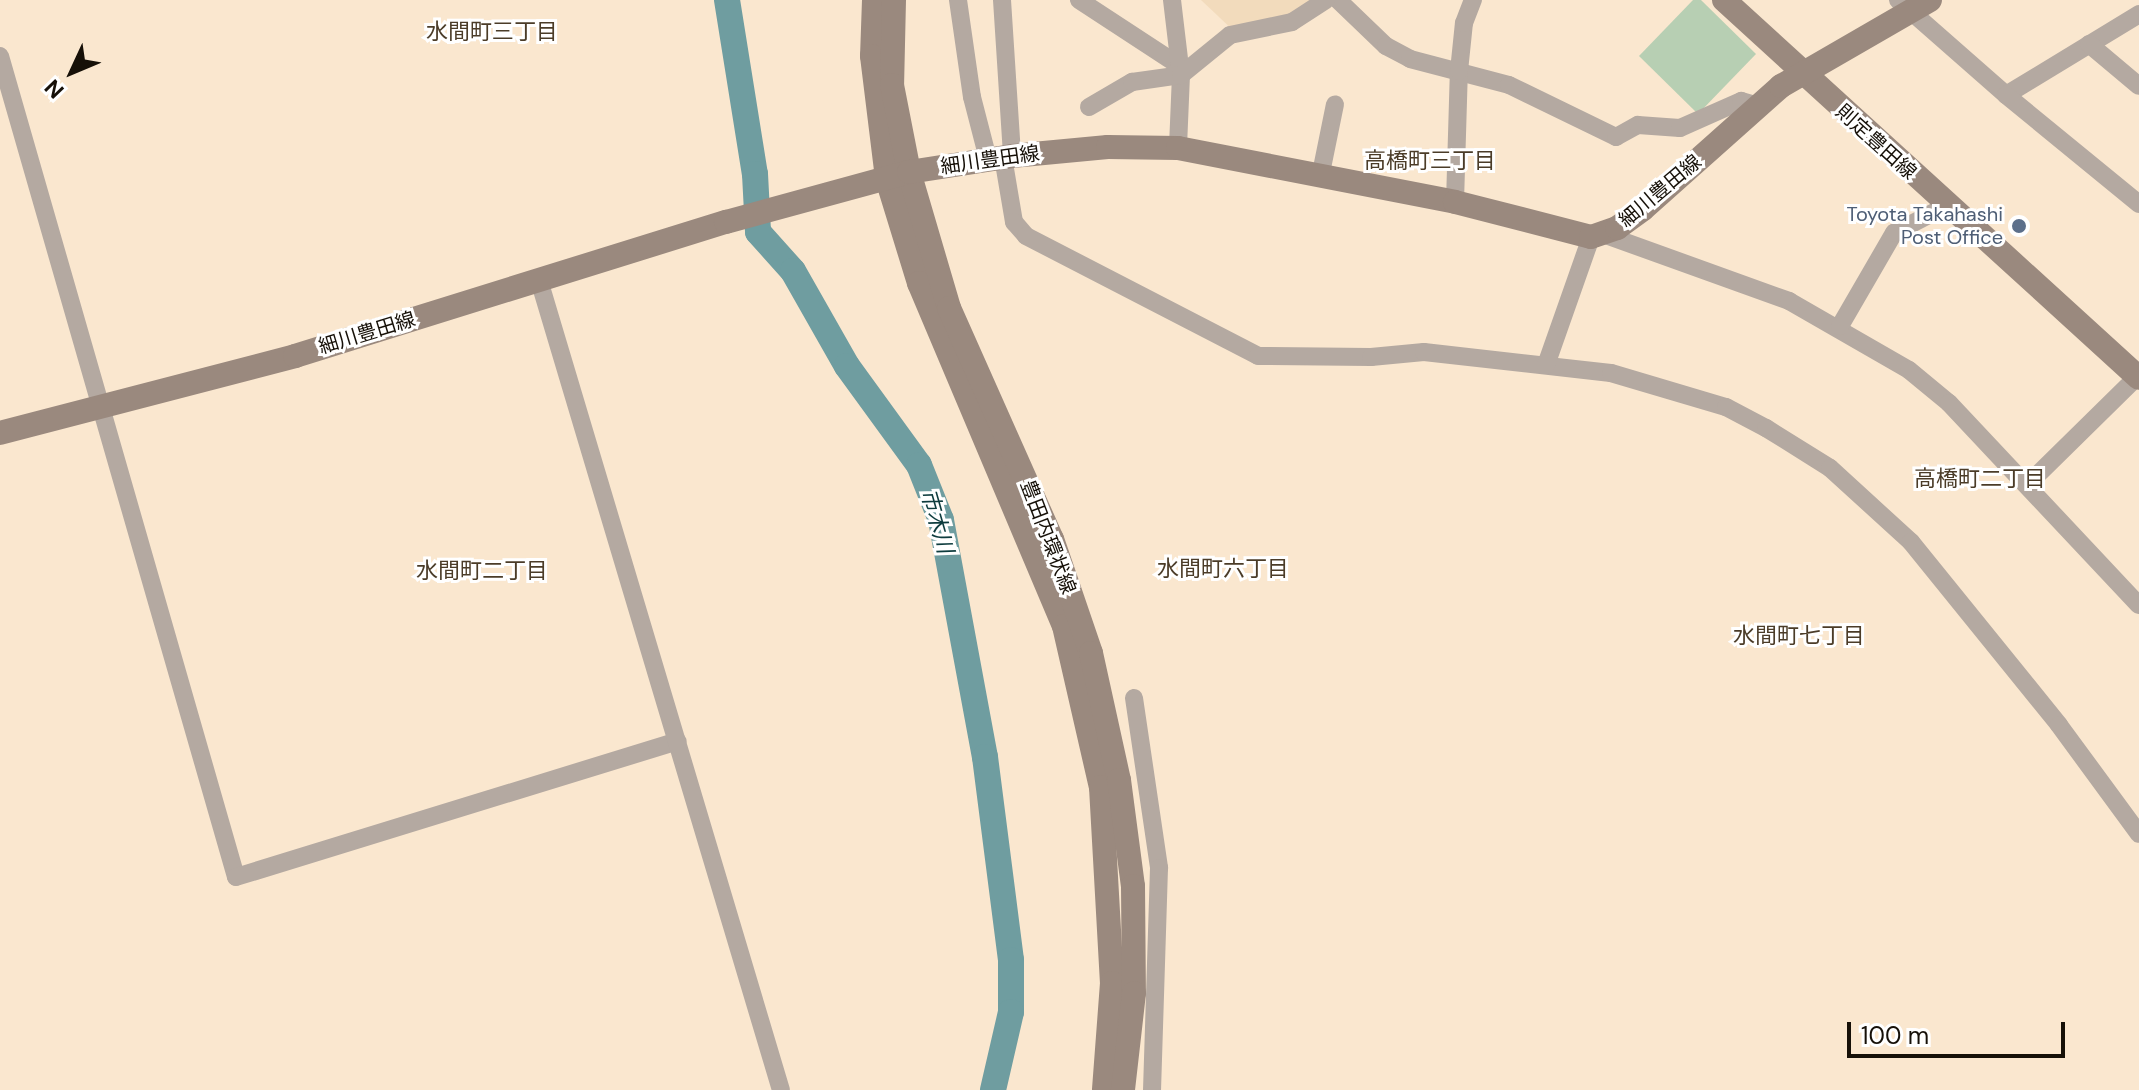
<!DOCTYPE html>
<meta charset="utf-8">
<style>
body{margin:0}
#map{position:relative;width:2139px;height:1090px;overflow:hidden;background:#fae7cf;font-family:"DM Sans","Noto Sans JP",sans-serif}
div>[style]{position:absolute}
.built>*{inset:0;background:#f2dbbc}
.green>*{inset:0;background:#b7cfb3}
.river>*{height:26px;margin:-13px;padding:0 13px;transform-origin:13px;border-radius:13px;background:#6f9da0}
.street>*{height:18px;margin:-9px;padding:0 9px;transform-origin:9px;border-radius:9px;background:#b4a9a1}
.secondary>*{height:24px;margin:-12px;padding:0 12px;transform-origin:12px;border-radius:12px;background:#9a897e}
.dots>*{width:22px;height:22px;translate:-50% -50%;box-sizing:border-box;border:4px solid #fff;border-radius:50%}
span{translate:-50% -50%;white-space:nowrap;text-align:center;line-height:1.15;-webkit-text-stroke:6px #fff;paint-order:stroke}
.street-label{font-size:20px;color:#161008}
.service-label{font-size:20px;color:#4e5e75}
.right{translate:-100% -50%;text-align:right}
.neighbourhood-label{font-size:22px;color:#4b3c28}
.water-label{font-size:22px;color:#0e3c3e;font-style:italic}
.north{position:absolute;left:32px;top:32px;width:80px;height:80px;-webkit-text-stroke:6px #fff;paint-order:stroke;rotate:226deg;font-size:22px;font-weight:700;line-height:32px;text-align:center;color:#161008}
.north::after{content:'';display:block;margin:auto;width:28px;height:36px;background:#161008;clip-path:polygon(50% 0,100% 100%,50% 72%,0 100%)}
.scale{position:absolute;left:1847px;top:1022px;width:218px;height:36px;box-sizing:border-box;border:4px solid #161008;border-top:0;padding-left:10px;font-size:24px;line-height:28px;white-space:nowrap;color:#161008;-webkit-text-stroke:6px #fff;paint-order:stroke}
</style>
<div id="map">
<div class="built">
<div style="clip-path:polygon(1201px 0,1321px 0,1281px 25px,1236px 33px)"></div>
</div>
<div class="green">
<div style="clip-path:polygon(1693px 0,1701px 0,1756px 54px,1698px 114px,1639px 56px)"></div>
</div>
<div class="river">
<div style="left:727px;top:0;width:176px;rotate:80.9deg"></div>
<div style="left:755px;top:174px;width:58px;rotate:87deg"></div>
<div style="left:758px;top:232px;width:52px;rotate:48.1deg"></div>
<div style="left:793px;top:271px;width:109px;rotate:60.4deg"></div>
<div style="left:847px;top:366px;width:122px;rotate:54deg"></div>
<div style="left:919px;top:465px;width:59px;rotate:68.2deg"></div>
<div style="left:941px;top:520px;width:241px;rotate:79.5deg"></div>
<div style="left:985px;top:757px;width:205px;rotate:82.7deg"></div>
<div style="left:1011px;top:960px;width:52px;rotate:90deg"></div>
<div style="left:1011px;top:1012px;width:80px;rotate:103deg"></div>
</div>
<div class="street">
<div style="left:958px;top:0;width:98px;rotate:81.8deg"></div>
<div style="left:972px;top:97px;width:64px;rotate:75.5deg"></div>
<div style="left:1002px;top:0;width:156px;rotate:86.3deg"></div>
<div style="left:1079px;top:0;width:121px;rotate:33.2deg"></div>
<div style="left:1172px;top:0;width:76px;rotate:83.2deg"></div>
<div style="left:1181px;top:75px;width:73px;rotate:92.4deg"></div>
<div style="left:1338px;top:0;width:66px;rotate:43.8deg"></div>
<div style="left:1386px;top:46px;width:27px;rotate:28deg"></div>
<div style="left:1410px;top:59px;width:102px;rotate:14.7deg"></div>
<div style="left:1509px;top:85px;width:119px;rotate:25.9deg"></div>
<div style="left:1616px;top:137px;width:25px;rotate:-29deg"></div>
<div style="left:1638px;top:125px;width:42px;rotate:4.1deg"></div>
<div style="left:1680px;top:128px;width:67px;rotate:-23.9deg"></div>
<div style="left:1741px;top:101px;width:18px;rotate:16deg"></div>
<div style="left:1898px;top:0;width:144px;rotate:41.3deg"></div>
<div style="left:2006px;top:95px;width:156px;rotate:-31.3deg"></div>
<div style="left:2089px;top:44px;width:65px;rotate:40deg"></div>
<div style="left:0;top:56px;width:854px;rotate:73.96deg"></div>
<div style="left:236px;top:877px;width:462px;rotate:-17.1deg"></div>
<div style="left:2006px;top:95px;width:172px;rotate:39.3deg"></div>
<div style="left:1089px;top:107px;width:50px;rotate:-30.2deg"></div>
<div style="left:1132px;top:82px;width:49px;rotate:-8.1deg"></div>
<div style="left:1181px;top:75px;width:63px;rotate:-39.2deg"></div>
<div style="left:1230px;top:35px;width:63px;rotate:-11.8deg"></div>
<div style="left:1292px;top:22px;width:40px;rotate:-32.9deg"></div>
<div style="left:1003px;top:157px;width:66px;rotate:80.4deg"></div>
<div style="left:1014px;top:222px;width:18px;rotate:49deg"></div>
<div style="left:1026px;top:236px;width:261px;rotate:27.3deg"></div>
<div style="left:1258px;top:356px;width:113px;rotate:0.5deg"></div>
<div style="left:1371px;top:357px;width:53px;rotate:-5.4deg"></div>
<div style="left:1424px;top:352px;width:188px;rotate:6.4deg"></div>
<div style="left:1611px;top:373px;width:120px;rotate:16.5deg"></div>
<div style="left:1726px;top:407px;width:45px;rotate:27.7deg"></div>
<div style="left:1766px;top:428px;width:75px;rotate:32deg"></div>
<div style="left:1830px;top:468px;width:110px;rotate:42.4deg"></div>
<div style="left:1911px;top:542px;width:235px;rotate:51deg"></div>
<div style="left:2059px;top:725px;width:135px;rotate:53.7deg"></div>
<div style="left:1321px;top:173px;width:70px;rotate:-78.5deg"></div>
<div style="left:1455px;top:202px;width:131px;rotate:-88.3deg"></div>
<div style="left:1459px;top:71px;width:48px;rotate:-84.1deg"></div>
<div style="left:1464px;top:23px;width:25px;rotate:-69deg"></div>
<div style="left:1603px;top:234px;width:198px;rotate:19.8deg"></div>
<div style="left:1789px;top:301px;width:138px;rotate:29.9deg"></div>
<div style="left:1909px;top:370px;width:52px;rotate:39.5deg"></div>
<div style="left:1949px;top:403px;width:277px;rotate:46.8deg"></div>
<div style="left:539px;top:280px;width:845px;rotate:73.37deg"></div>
<div style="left:1840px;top:326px;width:108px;rotate:-59.9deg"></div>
<div style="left:1894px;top:233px;width:59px;rotate:-27.4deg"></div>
<div style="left:1546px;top:365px;width:136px;rotate:-70.6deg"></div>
<div style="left:2028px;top:484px;width:156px;rotate:-44.5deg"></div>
<div style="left:1134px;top:698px;width:172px;rotate:81.6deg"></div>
<div style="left:1159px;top:868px;width:222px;rotate:91.8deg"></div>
</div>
<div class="secondary">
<div style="left:874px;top:0;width:56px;rotate:92deg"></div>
<div style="left:872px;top:56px;width:124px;rotate:83deg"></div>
<div style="left:887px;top:179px;width:109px;rotate:72.9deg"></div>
<div style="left:919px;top:283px;width:372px;rotate:67.1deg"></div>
<div style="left:1064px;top:626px;width:165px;rotate:77.1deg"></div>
<div style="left:1101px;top:787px;width:196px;rotate:86.8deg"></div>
<div style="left:1112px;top:983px;width:107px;rotate:94.3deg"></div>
<div style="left:894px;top:0;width:85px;rotate:91.3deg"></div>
<div style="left:892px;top:85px;width:89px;rotate:78.9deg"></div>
<div style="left:909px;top:172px;width:142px;rotate:73.6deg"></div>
<div style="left:949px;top:308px;width:253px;rotate:66deg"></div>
<div style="left:1052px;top:539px;width:120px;rotate:71.1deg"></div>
<div style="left:1091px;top:653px;width:130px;rotate:77.6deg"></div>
<div style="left:1119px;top:780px;width:107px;rotate:82.5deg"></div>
<div style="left:1133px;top:886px;width:107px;rotate:89.5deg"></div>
<div style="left:1134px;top:993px;width:98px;rotate:96.5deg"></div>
<div style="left:1724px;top:0;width:561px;rotate:42.33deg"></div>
<div style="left:0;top:433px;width:305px;rotate:-14.6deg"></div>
<div style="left:295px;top:356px;width:451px;rotate:-17.3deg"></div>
<div style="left:726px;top:222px;width:190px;rotate:-15.3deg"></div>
<div style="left:909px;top:172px;width:104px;rotate:-8.8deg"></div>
<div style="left:1012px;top:156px;width:96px;rotate:-5.4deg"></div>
<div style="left:1108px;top:147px;width:70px;rotate:0.8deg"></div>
<div style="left:1178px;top:148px;width:282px;rotate:11deg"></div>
<div style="left:1455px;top:202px;width:140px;rotate:14.4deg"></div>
<div style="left:1591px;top:237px;width:28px;rotate:-19deg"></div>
<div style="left:1617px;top:228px;width:32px;rotate:-36deg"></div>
<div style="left:1643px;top:209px;width:185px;rotate:-41.7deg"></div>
<div style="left:1781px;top:86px;width:172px;rotate:-30deg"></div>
</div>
<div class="dots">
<div style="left:2019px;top:226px;background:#5c6f8a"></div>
</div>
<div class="street-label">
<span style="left:1876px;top:142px;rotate:42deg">則定豊田線</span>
<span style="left:990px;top:160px;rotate:-8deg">細川豊田線</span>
<span style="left:1660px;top:191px;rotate:-40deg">細川豊田線</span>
<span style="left:367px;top:333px;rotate:-17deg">細川豊田線</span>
<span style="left:1048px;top:537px;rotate:69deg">豊田内環状線</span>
</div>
<div class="service-label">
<span class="right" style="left:2003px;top:226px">Toyota Takahashi<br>Post Office</span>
</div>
<div class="neighbourhood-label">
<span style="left:492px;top:32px">水間町三丁目</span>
<span style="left:1430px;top:161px">高橋町三丁目</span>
<span style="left:1980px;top:479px">高橋町二丁目</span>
<span style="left:1223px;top:569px">水間町六丁目</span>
<span style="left:482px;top:571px">水間町二丁目</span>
<span style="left:1799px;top:636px">水間町七丁目</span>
</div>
<div class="water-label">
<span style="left:937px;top:521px;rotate:74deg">市木川</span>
</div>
<div class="north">N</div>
<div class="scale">100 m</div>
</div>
